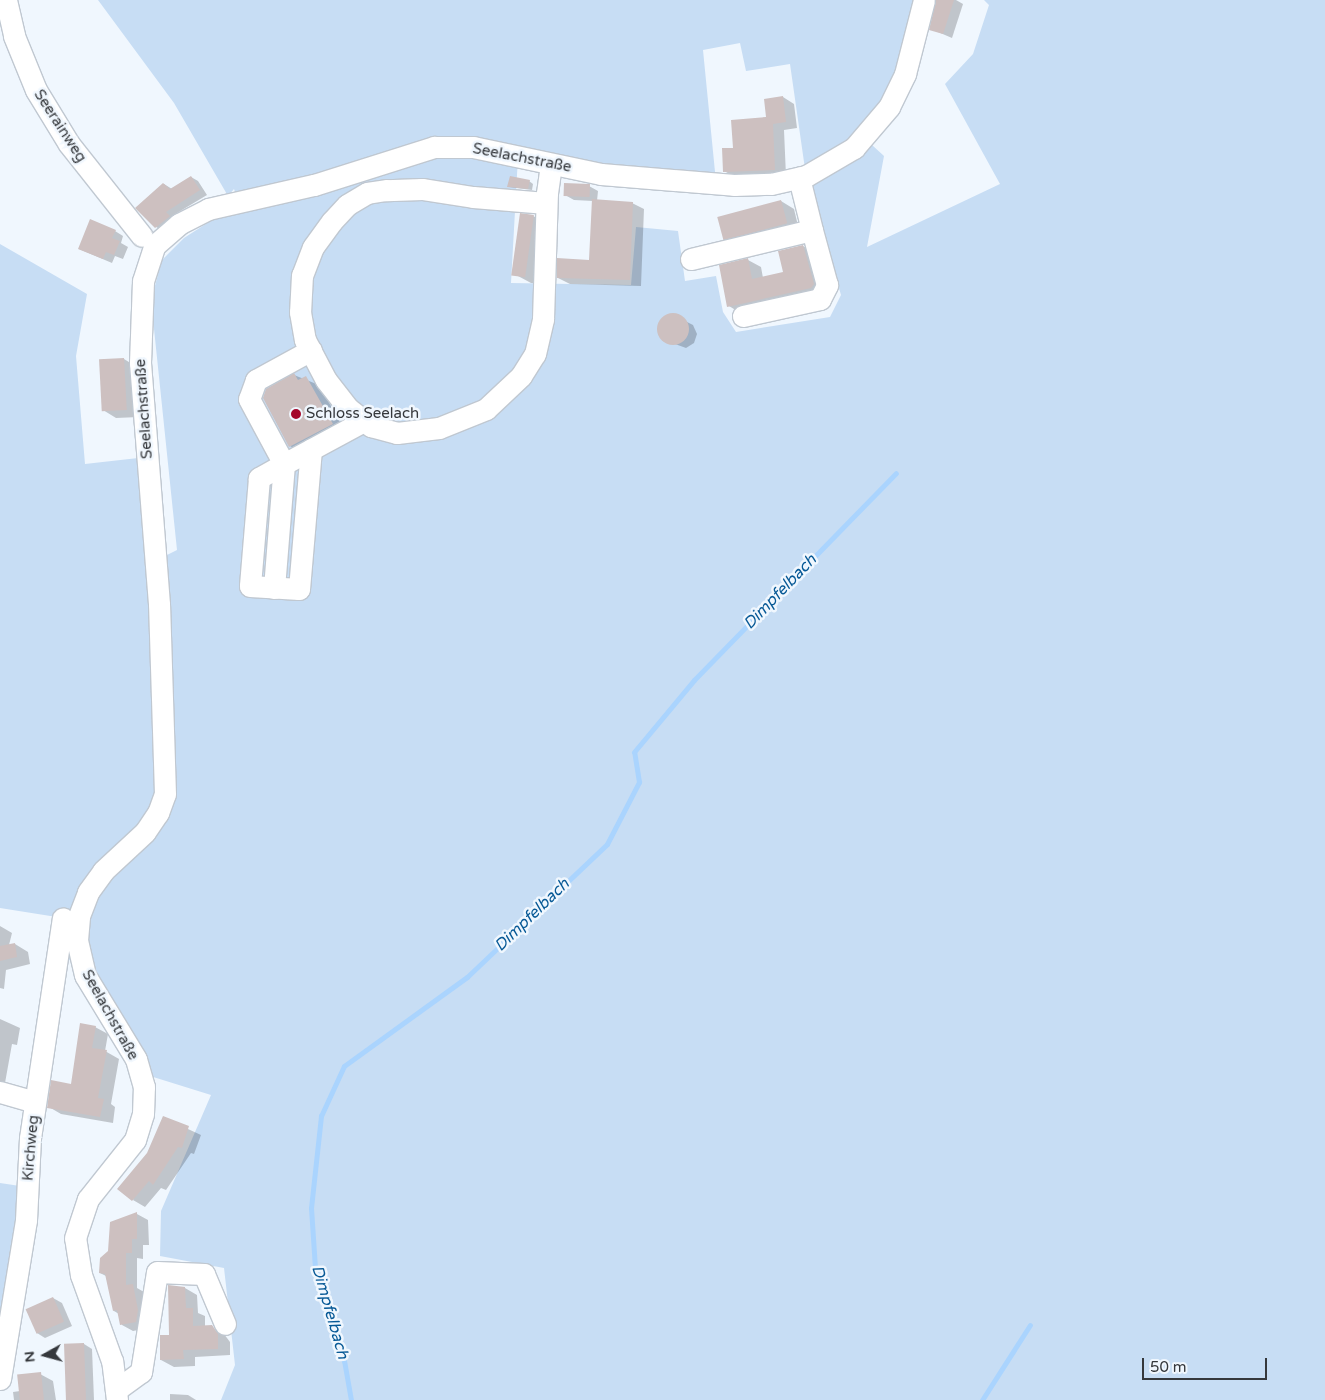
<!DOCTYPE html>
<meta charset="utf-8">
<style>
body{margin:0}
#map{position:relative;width:1325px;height:1400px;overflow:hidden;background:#f0f7fe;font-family:"Varela Round",sans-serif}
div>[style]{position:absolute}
.green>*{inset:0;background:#c7ddf4}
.shadow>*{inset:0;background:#0003}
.stream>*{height:5px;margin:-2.5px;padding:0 2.5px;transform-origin:2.5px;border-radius:2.5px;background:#aad4fe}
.building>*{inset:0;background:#cdc0c0;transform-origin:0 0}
.round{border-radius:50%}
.roads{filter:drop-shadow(1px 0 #c0c8d1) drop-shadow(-1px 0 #c0c8d1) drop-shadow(0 1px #c0c8d1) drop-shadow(0 -1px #c0c8d1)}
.minor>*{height:21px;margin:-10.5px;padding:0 10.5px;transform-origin:10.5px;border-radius:10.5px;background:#fff}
.dots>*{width:14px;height:14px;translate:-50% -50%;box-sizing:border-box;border:2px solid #f0f7fe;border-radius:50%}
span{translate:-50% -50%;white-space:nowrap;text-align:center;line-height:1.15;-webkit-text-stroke:5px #f0f7fe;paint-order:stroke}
.street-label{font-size:15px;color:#35383c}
.poi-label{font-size:15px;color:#35383c}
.left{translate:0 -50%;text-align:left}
.water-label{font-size:16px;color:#075996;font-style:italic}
.north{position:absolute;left:20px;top:1330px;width:50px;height:50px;-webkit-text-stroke:4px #f0f7fe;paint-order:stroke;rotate:263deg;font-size:14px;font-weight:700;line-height:20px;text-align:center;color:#35383c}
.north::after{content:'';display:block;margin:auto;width:18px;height:22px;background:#35383c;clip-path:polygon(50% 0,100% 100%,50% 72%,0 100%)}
.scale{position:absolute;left:1142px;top:1358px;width:125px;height:22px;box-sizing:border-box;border:2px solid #35383c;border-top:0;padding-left:6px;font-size:15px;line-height:18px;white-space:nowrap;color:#35383c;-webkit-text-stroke:4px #f0f7fe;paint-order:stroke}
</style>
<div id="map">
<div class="green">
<div style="clip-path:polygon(evenodd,98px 0,924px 0,905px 74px,872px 145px,884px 156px,867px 247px,1000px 184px,945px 84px,973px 54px,989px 5px,984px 0,1325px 0,1325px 1400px,221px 1400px,235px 1365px,224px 1268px,160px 1256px,161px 1211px,211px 1095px,150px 1076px,66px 955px,63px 918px,0 908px,0 244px,87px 294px,76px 356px,85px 464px,147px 457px,151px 563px,177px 550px,151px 300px,162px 260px,184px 238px,212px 220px,361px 178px,463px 138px,241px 208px,234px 189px,228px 196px,174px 103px,98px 0,740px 43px,746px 71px,790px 64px,806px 176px,841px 295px,830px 317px,736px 332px,723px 312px,716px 276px,685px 281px,678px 231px,636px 227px,631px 285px,511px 283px,518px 157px,716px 182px,703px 50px,740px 43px)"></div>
<div style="clip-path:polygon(0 1183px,20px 1186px,0 1379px)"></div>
</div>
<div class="shadow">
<div style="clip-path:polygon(937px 0,956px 0,963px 4px,952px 38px,931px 29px)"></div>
<div style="clip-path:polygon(783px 97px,794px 104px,797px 128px,784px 130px,786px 176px,735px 177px,724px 171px,735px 149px,768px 118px)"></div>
<div style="clip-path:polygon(191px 177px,198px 181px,207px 195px,172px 216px,164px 231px,156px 227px,164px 184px,172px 189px)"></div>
<div style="clip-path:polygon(529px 181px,533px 184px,532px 190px,509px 187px)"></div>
<div style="clip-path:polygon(589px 186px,598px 191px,597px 201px,632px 203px,644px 209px,641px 286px,570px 284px,558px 278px,590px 261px,593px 201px,574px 200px,565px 195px)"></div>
<div style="clip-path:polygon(781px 201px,794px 209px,799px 230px,737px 245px,724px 238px)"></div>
<div style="clip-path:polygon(533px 216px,547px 223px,545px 284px,531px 283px,518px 276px)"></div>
<div style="clip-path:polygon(115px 231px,123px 236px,121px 243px,128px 247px,123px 259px,115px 256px,112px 263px,79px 249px)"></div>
<div style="clip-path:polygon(803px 246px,816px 254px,826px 292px,742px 314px,729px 306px,748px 260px,761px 267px,763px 278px,784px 273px)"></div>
<div style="clip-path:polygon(671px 314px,693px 325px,697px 334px,694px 343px,686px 348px,664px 340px,659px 331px,663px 318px)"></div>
<div style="clip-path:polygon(124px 359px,137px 367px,139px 417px,116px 418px,103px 410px)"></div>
<div style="clip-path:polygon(294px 375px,319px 385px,345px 431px,303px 454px,290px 446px)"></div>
<div style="clip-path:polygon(0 926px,12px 933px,9px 945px,15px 944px,28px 952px,30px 964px,6px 970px,4px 989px,0 988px)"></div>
<div style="clip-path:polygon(0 1019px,20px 1028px,17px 1045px,12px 1044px,5px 1083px,0 1082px)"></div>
<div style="clip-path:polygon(95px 1027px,108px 1034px,105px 1051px,119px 1059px,111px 1104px,115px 1107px,113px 1123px,61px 1114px,49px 1107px,72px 1085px)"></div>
<div style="clip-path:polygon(164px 1118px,201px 1135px,194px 1154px,191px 1153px,166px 1190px,161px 1188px,145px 1207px,133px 1200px)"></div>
<div style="clip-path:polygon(137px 1214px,148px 1220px,149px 1245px,143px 1245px,143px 1259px,137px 1258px,137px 1288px,144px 1292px,148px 1328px,133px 1331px,122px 1325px,119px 1314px,114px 1311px,106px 1276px,100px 1273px,109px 1251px,111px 1223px)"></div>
<div style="clip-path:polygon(185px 1288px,197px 1295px,198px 1313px,205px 1316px,205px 1326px,224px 1334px,230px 1342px,230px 1355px,195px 1357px,195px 1366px,174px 1367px,161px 1360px)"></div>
<div style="clip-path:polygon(53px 1298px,62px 1303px,72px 1326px,45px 1338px,37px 1333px)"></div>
<div style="clip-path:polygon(84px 1344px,92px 1349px,94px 1400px,67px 1400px)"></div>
<div style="clip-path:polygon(40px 1374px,53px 1381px,56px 1400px,14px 1400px,13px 1392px,20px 1391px)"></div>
<div style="clip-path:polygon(170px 1394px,188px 1395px,196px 1400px,170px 1400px)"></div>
</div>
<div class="stream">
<div style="left:351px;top:1400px;width:40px;rotate:-100deg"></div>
<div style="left:344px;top:1361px;width:97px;rotate:-107.3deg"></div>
<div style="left:315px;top:1268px;width:60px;rotate:-93.8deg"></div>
<div style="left:311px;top:1208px;width:93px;rotate:-83.8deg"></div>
<div style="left:321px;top:1116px;width:55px;rotate:-65.3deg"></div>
<div style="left:344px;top:1066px;width:152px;rotate:-35.9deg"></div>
<div style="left:467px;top:977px;width:193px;rotate:-43.5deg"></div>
<div style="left:607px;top:844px;width:70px;rotate:-62.7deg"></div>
<div style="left:639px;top:782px;width:30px;rotate:-99deg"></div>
<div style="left:634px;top:752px;width:94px;rotate:-50.2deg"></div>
<div style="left:694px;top:680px;width:289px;rotate:-45.7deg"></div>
<div style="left:982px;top:1400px;width:89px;rotate:-57.4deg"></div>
</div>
<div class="building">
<div style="clip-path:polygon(936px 0,954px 0,943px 34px,929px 30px)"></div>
<div style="clip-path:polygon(783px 96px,786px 122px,773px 124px,775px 170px,723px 172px,722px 148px,733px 148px,731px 120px,766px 117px,764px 99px)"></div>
<div style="clip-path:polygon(191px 176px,200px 190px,166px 212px,170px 216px,155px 228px,135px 208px,163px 183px,170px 189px)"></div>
<div style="clip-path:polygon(510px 176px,530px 180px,528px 189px,507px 187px)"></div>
<div style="left:564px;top:183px;width:26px;height:13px;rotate:2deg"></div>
<div style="clip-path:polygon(592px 199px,633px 202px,630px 280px,557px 278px,557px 258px,589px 260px)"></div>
<div style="left:781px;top:200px;width:24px;height:66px;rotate:75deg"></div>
<div style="left:520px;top:213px;width:14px;height:63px;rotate:8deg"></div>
<div style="clip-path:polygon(90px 219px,116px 230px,112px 238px,120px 241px,114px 255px,106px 252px,103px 259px,78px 249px)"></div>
<div style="clip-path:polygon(803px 245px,814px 284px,811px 288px,727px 307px,719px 265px,748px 258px,752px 279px,783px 272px,778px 251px)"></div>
<div class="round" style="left:657px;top:313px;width:32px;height:32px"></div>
<div style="left:124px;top:358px;width:52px;height:25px;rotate:87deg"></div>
<div style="clip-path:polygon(294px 373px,298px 380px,306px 376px,333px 424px,289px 447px,263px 398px,266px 389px)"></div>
<div style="clip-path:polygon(15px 943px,17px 957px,0 961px,0 946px)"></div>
<div style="clip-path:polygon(80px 1023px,96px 1026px,92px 1048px,107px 1050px,98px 1098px,104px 1099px,100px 1117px,47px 1108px,51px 1080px,71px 1084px)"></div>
<div style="clip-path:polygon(163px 1116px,189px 1126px,182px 1148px,178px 1147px,153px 1185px,149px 1181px,132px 1201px,117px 1189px,147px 1153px)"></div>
<div style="clip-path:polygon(137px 1212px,137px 1239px,132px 1239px,132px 1253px,126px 1253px,126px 1285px,133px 1284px,138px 1310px,136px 1322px,120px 1325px,117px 1310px,113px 1311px,105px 1274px,99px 1273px,100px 1258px,108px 1251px,110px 1222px)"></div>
<div style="clip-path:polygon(168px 1285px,185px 1287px,186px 1308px,193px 1308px,193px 1326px,212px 1325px,218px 1334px,218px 1349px,183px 1350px,184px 1359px,160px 1360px,160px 1335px,169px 1335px)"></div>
<div style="left:53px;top:1297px;width:27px;height:30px;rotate:66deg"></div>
<div style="left:84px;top:1343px;width:57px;height:20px;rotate:88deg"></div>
<div style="left:41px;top:1372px;width:28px;height:24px;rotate:84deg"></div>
</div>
<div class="roads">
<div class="minor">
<div style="left:6px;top:0;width:37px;rotate:77deg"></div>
<div style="left:14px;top:36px;width:58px;rotate:67.8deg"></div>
<div style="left:36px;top:90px;width:63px;rotate:58.6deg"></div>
<div style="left:69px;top:144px;width:117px;rotate:51.6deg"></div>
<div style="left:546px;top:203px;width:73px;rotate:-175.3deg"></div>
<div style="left:473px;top:197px;width:52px;rotate:-171.1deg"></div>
<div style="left:422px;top:189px;width:36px;rotate:178deg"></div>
<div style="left:386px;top:190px;width:19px;rotate:171deg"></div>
<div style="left:367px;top:193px;width:23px;rotate:149deg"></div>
<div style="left:347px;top:205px;width:22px;rotate:133deg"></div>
<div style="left:332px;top:221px;width:32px;rotate:126deg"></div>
<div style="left:313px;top:247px;width:30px;rotate:111deg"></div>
<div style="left:302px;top:275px;width:37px;rotate:93deg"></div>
<div style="left:300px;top:312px;width:28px;rotate:80deg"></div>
<div style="left:305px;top:340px;width:45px;rotate:62.3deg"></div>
<div style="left:326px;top:380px;width:37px;rotate:52deg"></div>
<div style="left:349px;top:409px;width:28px;rotate:38deg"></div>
<div style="left:371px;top:426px;width:27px;rotate:15deg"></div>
<div style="left:397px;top:433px;width:42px;rotate:-6.8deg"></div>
<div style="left:439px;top:428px;width:51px;rotate:-22deg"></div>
<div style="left:486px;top:409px;width:48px;rotate:-43.3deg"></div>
<div style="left:521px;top:376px;width:26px;rotate:-58deg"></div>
<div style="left:535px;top:354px;width:36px;rotate:-77deg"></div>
<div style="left:543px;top:319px;width:126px;rotate:-88.2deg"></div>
<div style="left:547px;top:193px;width:29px;rotate:-82deg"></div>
<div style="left:691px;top:259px;width:124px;rotate:-13.5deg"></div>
<div style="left:812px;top:230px;width:54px;rotate:-104deg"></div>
<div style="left:743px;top:316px;width:79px;rotate:-12.4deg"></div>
<div style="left:820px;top:299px;width:16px;rotate:-63deg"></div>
<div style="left:827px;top:285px;width:57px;rotate:-105.3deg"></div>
<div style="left:311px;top:350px;width:63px;rotate:151.4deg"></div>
<div style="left:256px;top:380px;width:20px;rotate:110deg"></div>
<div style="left:249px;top:399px;width:74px;rotate:61.7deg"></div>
<div style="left:284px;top:464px;width:91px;rotate:-28.3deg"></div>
<div style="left:284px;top:464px;width:29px;rotate:151deg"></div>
<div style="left:259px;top:478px;width:108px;rotate:94.8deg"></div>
<div style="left:250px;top:586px;width:49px;rotate:3.5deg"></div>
<div style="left:299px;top:589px;width:140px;rotate:-85.1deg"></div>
<div style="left:274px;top:588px;width:124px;rotate:-85.4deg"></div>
<div style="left:0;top:1092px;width:36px;rotate:16deg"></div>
<div style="left:0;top:1379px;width:161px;rotate:-80.7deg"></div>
<div style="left:26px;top:1220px;width:82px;rotate:-87.2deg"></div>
<div style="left:30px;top:1138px;width:222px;rotate:-81.5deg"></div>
<div style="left:116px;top:1390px;width:31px;rotate:-36deg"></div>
<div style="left:141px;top:1372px;width:101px;rotate:-80.9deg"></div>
<div style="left:157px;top:1272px;width:47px;rotate:2.4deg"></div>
<div style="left:204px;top:1274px;width:54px;rotate:67.2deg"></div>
<div style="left:117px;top:1400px;width:39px;rotate:-97deg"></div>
<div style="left:112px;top:1361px;width:91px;rotate:-109.8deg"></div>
<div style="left:81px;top:1275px;width:37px;rotate:-99deg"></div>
<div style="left:75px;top:1238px;width:41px;rotate:-71.6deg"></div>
<div style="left:88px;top:1199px;width:75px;rotate:-51.5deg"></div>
<div style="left:135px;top:1140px;width:27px;rotate:-73deg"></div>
<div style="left:143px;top:1114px;width:27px;rotate:-88deg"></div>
<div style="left:144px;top:1087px;width:29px;rotate:-106deg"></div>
<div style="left:136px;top:1059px;width:98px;rotate:-121.3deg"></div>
<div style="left:85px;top:975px;width:36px;rotate:-103deg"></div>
<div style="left:77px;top:940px;width:24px;rotate:-85deg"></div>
<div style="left:79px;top:916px;width:26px;rotate:-69deg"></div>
<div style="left:88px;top:892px;width:26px;rotate:-54deg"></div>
<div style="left:103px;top:871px;width:57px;rotate:-42.9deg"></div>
<div style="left:145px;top:832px;width:23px;rotate:-56deg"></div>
<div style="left:158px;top:813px;width:20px;rotate:-70deg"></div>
<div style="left:165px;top:794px;width:190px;rotate:-91.8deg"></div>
<div style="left:159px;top:604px;width:242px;rotate:-94.5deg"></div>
<div style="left:140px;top:363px;width:82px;rotate:-87.9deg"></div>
<div style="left:143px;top:281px;width:38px;rotate:-72deg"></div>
<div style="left:155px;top:245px;width:32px;rotate:-41deg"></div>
<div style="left:179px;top:224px;width:33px;rotate:-27deg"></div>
<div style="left:208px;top:209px;width:109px;rotate:-12.8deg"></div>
<div style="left:314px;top:185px;width:126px;rotate:-17.6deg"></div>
<div style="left:434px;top:147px;width:39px"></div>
<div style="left:473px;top:147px;width:131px;rotate:11.9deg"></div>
<div style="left:601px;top:174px;width:133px;rotate:4.7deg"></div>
<div style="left:734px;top:185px;width:37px;rotate:-2deg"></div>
<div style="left:771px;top:184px;width:36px;rotate:-13deg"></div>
<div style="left:806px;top:176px;width:56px;rotate:-30.3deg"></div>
<div style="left:854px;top:148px;width:54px;rotate:-49.5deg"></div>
<div style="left:889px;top:107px;width:37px;rotate:-64deg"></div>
<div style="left:905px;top:74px;width:76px;rotate:-75.6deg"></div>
</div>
</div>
<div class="dots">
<div style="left:296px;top:414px;background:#a4072c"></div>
</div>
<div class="street-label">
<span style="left:60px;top:126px;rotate:57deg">Seerainweg</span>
<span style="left:522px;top:158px;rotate:11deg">Seelachstraße</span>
<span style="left:144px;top:409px;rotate:-94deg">Seelachstraße</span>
<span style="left:110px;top:1015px;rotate:61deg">Seelachstraße</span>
<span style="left:31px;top:1148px;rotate:-85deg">Kirchweg</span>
</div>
<div class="poi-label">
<span class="left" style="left:306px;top:414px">Schloss Seelach</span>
</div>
<div class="water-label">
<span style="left:780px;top:592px;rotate:-46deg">Dimpfelbach</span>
<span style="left:532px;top:915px;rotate:-44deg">Dimpfelbach</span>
<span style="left:330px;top:1312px;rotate:74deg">Dimpfelbach</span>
</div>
<div class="north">N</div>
<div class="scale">50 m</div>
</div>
